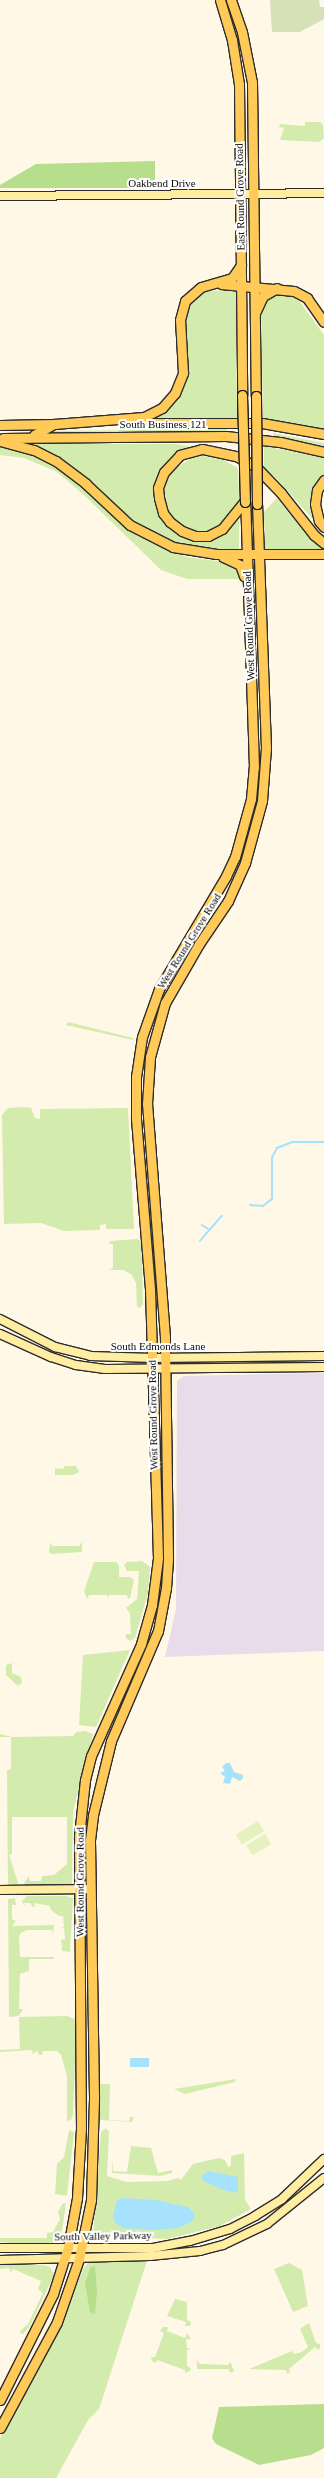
<!DOCTYPE html>
<style>
body{margin:0}
#map{position:relative;width:324px;height:2478px;overflow:hidden;background:#fff8e7;font-family:Georgia,serif}
div>[style]{position:absolute}
.industrial>*{inset:0;background:#e8dcea}
.green>*{inset:0;background:#d3ecae}
.forest>*{inset:0;background:#b7de8c}
.cemetery>*{inset:0;background:#d7e1b7}
.pitch>*{inset:0;background:#e5f2c0;transform-origin:0 0}
.water>*{inset:0;background:#a6e2fc;transform-origin:0 0}
.stream>*{height:1.5px;margin:-0.75px;padding:0 0.75px;transform-origin:0.75px;border-radius:0.75px;background:#a6e2fc}
.roads{filter:drop-shadow(1px 0 #2c2c2c) drop-shadow(-1px 0 #2c2c2c) drop-shadow(0 1px #2c2c2c) drop-shadow(0 -1px #2c2c2c)}
.secondary>*{height:8px;margin:-4px;padding:0 4px;transform-origin:4px;border-radius:4px;background:#ffeea2}
.primary>*{height:9px;margin:-4.5px;padding:0 4.5px;transform-origin:4.5px;border-radius:4.5px;background:#ffca57}
.bridges{filter:drop-shadow(1px 0 #1b1b1b) drop-shadow(-1px 0 #1b1b1b) drop-shadow(0 1px #1b1b1b) drop-shadow(0 -1px #1b1b1b)}
.primary-bridge>*{height:9px;margin:-4.5px;padding:0 4.5px;transform-origin:4.5px;border-radius:4.5px;background:#ffca57}
span{translate:-50% -50%;white-space:nowrap;text-align:center;line-height:1.15;-webkit-text-stroke:4px #fff;paint-order:stroke}
.street-label{font-size:11px;color:#0a0a0a}
</style>
<div id="map">
<div class="industrial">
<div style="clip-path:polygon(324px 1373px,324px 1651px,165px 1657px,176px 1609px,177px 1381px,184px 1376px)"></div>
</div>
<div class="green">
<div style="clip-path:polygon(305px 122px,320px 122px,323px 125px,324px 138px,319px 142px,280px 140px,284px 128px,279px 127px,280px 124px,305px 126px)"></div>
<div style="clip-path:polygon(224px 290px,236px 292px,237px 419px,148px 419px,170px 406px,184px 384px,187px 355px,186px 311px,189px 304px,194px 298px,204px 292px)"></div>
<div style="clip-path:polygon(274px 295px,291px 296px,300px 302px,324px 335px,324px 430px,263px 421px,261px 306px,264px 300px)"></div>
<div style="clip-path:polygon(227px 429px,227px 433px,53px 433px,53px 431px)"></div>
<div style="clip-path:polygon(273px 433px,324px 443px,324px 449px,273px 438px)"></div>
<div style="clip-path:polygon(36px 444px,176px 444px,213px 451px,192px 451px,162px 474px,161px 514px,207px 539px,226px 532px,239px 519px,239px 549px,212px 550px,165px 540px,134px 523px,30px 447px)"></div>
<div style="clip-path:polygon(264px 446px,324px 458px,324px 477px,317px 486px,319px 526px,277px 479px,264px 468px)"></div>
<div style="clip-path:polygon(0 447px,23px 452px,61px 470px,138px 536px,186px 557px,232px 563px,240px 573px,241px 579px,187px 579px,161px 570px,85px 496px,57px 472px,24px 458px,0 455px)"></div>
<div style="clip-path:polygon(202px 456px,223px 460px,238px 468px,239px 499px,230px 521px,204px 534px,183px 529px,168px 515px,163px 496px,167px 479px,173px 470px,192px 458px)"></div>
<div style="clip-path:polygon(277px 498px,309px 538px,324px 548px,324px 552px,265px 551px,264px 512px)"></div>
<div style="clip-path:polygon(68px 1022px,133px 1038px,133px 1040px,66px 1025px)"></div>
<div style="clip-path:polygon(22px 1107px,31px 1108px,35px 1118px,40px 1119px,40px 1109px,128px 1108px,134px 1229px,106px 1229px,106px 1224px,100px 1225px,100px 1230px,64px 1231px,41px 1223px,4px 1224px,2px 1115px,8px 1108px)"></div>
<div style="clip-path:polygon(137px 1239px,141px 1241px,142px 1262px,143px 1304px,140px 1308px,137px 1307px,136px 1283px,131px 1274px,123px 1270px,109px 1270px,113px 1268px,113px 1244px,109px 1244px,110px 1241px)"></div>
<div style="clip-path:polygon(65px 1466px,76px 1466px,79px 1472px,73px 1475px,55px 1475px,55px 1468px,63px 1469px)"></div>
<div style="clip-path:polygon(50px 1542px,52px 1546px,79px 1546px,82px 1542px,82px 1552px,51px 1554px,49px 1552px)"></div>
<div style="clip-path:polygon(142px 1561px,150px 1567px,148px 1593px,135px 1638px,130px 1641px,126px 1638px,126px 1634px,131px 1634px,130px 1613px,126px 1608px,137px 1599px,139px 1571px,127px 1571px,124px 1565px,127px 1562px)"></div>
<div style="clip-path:polygon(94px 1562px,116px 1562px,119px 1565px,119px 1577px,130px 1577px,134px 1580px,130px 1598px,128px 1599px,127px 1595px,109px 1595px,109px 1599px,107px 1595px,89px 1595px,87px 1599px,84px 1591px)"></div>
<div style="clip-path:polygon(130px 1650px,96px 1727px,79px 1725px,83px 1655px)"></div>
<div style="clip-path:polygon(12px 1663px,12px 1673px,21px 1677px,22px 1683px,18px 1686px,6px 1675px,6px 1665px)"></div>
<div style="clip-path:polygon(85px 1731px,93px 1734px,73px 1812px,72px 1885px,26px 1886px,24px 1883px,29px 1876px,30px 1881px,41px 1881px,42px 1876px,54px 1875px,67px 1864px,67px 1817px,12px 1817px,12px 1854px,9px 1855px,18px 1883px,16px 1886px,8px 1888px,7px 1770px,11px 1769px,11px 1737px,0 1737px,0 1734px,12px 1737px,73px 1736px,76px 1732px)"></div>
<div style="clip-path:polygon(27px 1896px,66px 1896px,73px 1898px,70px 1952px,62px 1951px,61px 1939px,65px 1940px,64px 1928px,60px 1928px,64px 1927px,63px 1916px,59px 1916px,51px 1910px,50px 1906px,34px 1903px,35px 1907px,33px 1907px,30px 1903px,24px 1903px,25px 1907px,22px 1901px)"></div>
<div style="clip-path:polygon(15px 1898px,16px 1905px,12px 1905px,12px 1919px,16px 1921px,12px 1926px,54px 1925px,53px 1934px,52px 1930px,27px 1930px,21px 1933px,19px 1937px,20px 1957px,54px 1957px,54px 1959px,29px 1959px,29px 1971px,20px 1974px,19px 2009px,23px 2009px,19px 2016px,9px 2017px,8px 1899px)"></div>
<div style="clip-path:polygon(67px 2016px,75px 2019px,76px 2034px,73px 2115px,71px 2120px,67px 2121px,67px 2076px,61px 2055px,57px 2051px,43px 2051px,42px 2055px,38px 2055px,39px 2053px,36px 2051px,33px 2055px,32px 2050px,0 2052px,0 2050px,20px 2049px,19px 2017px)"></div>
<div style="clip-path:polygon(236px 2079px,235px 2082px,185px 2094px,174px 2089px)"></div>
<div style="clip-path:polygon(97px 2084px,110px 2084px,109px 2120px,129px 2121px,130px 2117px,134px 2117px,132px 2122px,101px 2120px,98px 2117px)"></div>
<div style="clip-path:polygon(106px 2128px,109px 2132px,107px 2176px,127px 2182px,167px 2181px,178px 2178px,181px 2180px,193px 2164px,219px 2158px,225px 2160px,228px 2167px,231px 2166px,231px 2156px,244px 2153px,245px 2200px,251px 2209px,220px 2226px,167px 2239px,93px 2235px,101px 2132px)"></div>
<div style="clip-path:polygon(69px 2130px,74px 2132px,67px 2196px,55px 2194px,57px 2164px,64px 2157px)"></div>
<div style="clip-path:polygon(131px 2146px,151px 2148px,158px 2173px,172px 2170px,172px 2173px,161px 2176px,112px 2173px,112px 2159px,113px 2171px,127px 2172px)"></div>
<div style="clip-path:polygon(66px 2203px,61px 2238px,56px 2242px,30px 2245px,0 2242px,0 2238px,47px 2238px,47px 2233px,53px 2232px,60px 2219px,58px 2212px,62px 2204px)"></div>
<div style="clip-path:polygon(90px 2261px,147px 2261px,99px 2409px,88px 2420px,56px 2478px,0 2478px,0 2438px,61px 2327px,83px 2269px)"></div>
<div style="clip-path:polygon(0 2263px,44px 2265px,50px 2267px,54px 2275px,30px 2326px,23px 2334px,20px 2333px,21px 2330px,28px 2324px,43px 2293px,38px 2289px,41px 2281px,13px 2269px,11px 2273px,9px 2268px,0 2269px)"></div>
<div style="clip-path:polygon(289px 2263px,302px 2270px,308px 2306px,293px 2312px,274px 2269px)"></div>
<div style="clip-path:polygon(175px 2299px,187px 2302px,187px 2320px,191px 2322px,190px 2326px,185px 2326px,186px 2322px,167px 2316px)"></div>
<div style="clip-path:polygon(309px 2323px,316px 2343px,320px 2344px,320px 2348px,318px 2350px,315px 2347px,289px 2369px,290px 2372px,287px 2374px,286px 2370px,249px 2369px,292px 2351px,294px 2354px,302px 2352px,308px 2347px,300px 2329px)"></div>
<div style="clip-path:polygon(163px 2327px,168px 2327px,167px 2331px,185px 2338px,187px 2333px,191px 2339px,186px 2339px,187px 2348px,191px 2349px,187px 2350px,187px 2366px,191px 2368px,190px 2371px,185px 2373px,185px 2370px,157px 2360px,156px 2363px,152px 2361px,151px 2357px,155px 2357px,164px 2333px,160px 2331px)"></div>
<div style="clip-path:polygon(197px 2360px,200px 2364px,229px 2365px,230px 2361px,234px 2371px,231px 2373px,228px 2369px,197px 2369px)"></div>
</div>
<div class="forest">
<div style="clip-path:polygon(155px 161px,155px 188px,0 188px,0 185px,36px 164px)"></div>
<div style="clip-path:polygon(95px 2266px,97px 2292px,95px 2314px,90px 2312px,85px 2283px,90px 2268px)"></div>
<div style="clip-path:polygon(324px 2404px,324px 2448px,311px 2455px,259px 2465px,216px 2444px,212px 2438px,219px 2407px)"></div>
</div>
<div class="cemetery">
<div style="clip-path:polygon(270px 0,319px 0,320px 7px,324px 7px,324px 19px,300px 32px,272px 32px)"></div>
</div>
<div class="pitch">
<div style="left:258px;top:1821px;width:12px;height:26px;rotate:59deg"></div>
<div style="left:265px;top:1834px;width:12px;height:22px;rotate:59deg"></div>
</div>
<div class="water">
<div style="clip-path:polygon(226px 1763px,230px 1763px,234px 1772px,243px 1775px,243px 1778px,240px 1781px,232px 1777px,230px 1784px,223px 1783px,225px 1777px,220px 1773px,225px 1771px,222px 1767px)"></div>
<div style="left:130px;top:2058px;width:19px;height:9px"></div>
<div style="clip-path:polygon(208px 2171px,238px 2177px,238px 2193px,223px 2190px,203px 2181px,201px 2176px)"></div>
<div style="clip-path:polygon(120px 2198px,155px 2200px,188px 2207px,195px 2215px,192px 2222px,178px 2228px,153px 2230px,123px 2228px,115px 2223px,113px 2216px,116px 2202px)"></div>
</div>
<div class="stream">
<div style="left:250px;top:1205px;width:13px;rotate:4deg"></div>
<div style="left:263px;top:1206px;width:11px;rotate:-38deg"></div>
<div style="left:272px;top:1199px;width:41px;rotate:-90deg"></div>
<div style="left:272px;top:1158px;width:11px;rotate:-63deg"></div>
<div style="left:277px;top:1148px;width:17px;rotate:-21deg"></div>
<div style="left:293px;top:1142px;width:31px"></div>
<div style="left:202px;top:1225px;width:9px;rotate:32deg"></div>
<div style="left:200px;top:1241px;width:33px;rotate:-49deg"></div>
</div>
<div class="roads">
<div class="secondary">
<div style="left:0;top:196px;width:324px;rotate:-0.5deg"></div>
<div style="left:0;top:1319px;width:62px;rotate:27deg"></div>
<div style="left:55px;top:1347px;width:36px;rotate:14deg"></div>
<div style="left:90px;top:1356px;width:63px;rotate:1.8deg"></div>
<div style="left:153px;top:1358px;width:171px;rotate:-0.7deg"></div>
<div style="left:0;top:1334px;width:56px;rotate:24.3deg"></div>
<div style="left:51px;top:1357px;width:26px;rotate:18deg"></div>
<div style="left:76px;top:1365px;width:29px;rotate:8deg"></div>
<div style="left:105px;top:1369px;width:219px;rotate:-0.5deg"></div>
<div style="left:0;top:1890px;width:91px;rotate:-0.6deg"></div>
<div style="left:0;top:2248px;width:153px"></div>
<div style="left:153px;top:2248px;width:38px;rotate:-11deg"></div>
<div style="left:190px;top:2241px;width:42px;rotate:-16.7deg"></div>
<div style="left:230px;top:2229px;width:28px;rotate:-27deg"></div>
<div style="left:255px;top:2216px;width:32px;rotate:-32deg"></div>
<div style="left:282px;top:2199px;width:58px;rotate:-43.6deg"></div>
<div style="left:0;top:2260px;width:150px;rotate:-1.5deg"></div>
<div style="left:150px;top:2256px;width:50px;rotate:-5.7deg"></div>
<div style="left:200px;top:2251px;width:24px;rotate:-15deg"></div>
<div style="left:223px;top:2245px;width:49px;rotate:-25.5deg"></div>
<div style="left:267px;top:2224px;width:73px;rotate:-38.9deg"></div>
</div>
<div class="primary">
<div style="left:220px;top:0;width:42px;rotate:73.3deg"></div>
<div style="left:232px;top:40px;width:45px;rotate:81deg"></div>
<div style="left:239px;top:84px;width:311px;rotate:89.4deg"></div>
<div style="left:231px;top:0;width:34px;rotate:71deg"></div>
<div style="left:242px;top:32px;width:51px;rotate:78.7deg"></div>
<div style="left:252px;top:82px;width:314px;rotate:89.3deg"></div>
<div style="left:221px;top:284px;width:73px;rotate:5.5deg"></div>
<div style="left:294px;top:291px;width:15px;rotate:28deg"></div>
<div style="left:307px;top:298px;width:29px;rotate:55deg"></div>
<div style="left:255px;top:313px;width:19px;rotate:-65deg"></div>
<div style="left:263px;top:296px;width:16px;rotate:-30deg"></div>
<div style="left:135px;top:423px;width:127px"></div>
<div style="left:262px;top:423px;width:63px;rotate:10.1deg"></div>
<div style="left:0;top:425px;width:55px;rotate:-1deg"></div>
<div style="left:34px;top:435px;width:23px;rotate:-29deg"></div>
<div style="left:54px;top:424px;width:90px;rotate:-4.4deg"></div>
<div style="left:144px;top:417px;width:20px;rotate:-27deg"></div>
<div style="left:162px;top:408px;width:20px;rotate:-49deg"></div>
<div style="left:175px;top:393px;width:22px;rotate:-68deg"></div>
<div style="left:183px;top:373px;width:53px;rotate:-93.2deg"></div>
<div style="left:180px;top:320px;width:20px;rotate:-75deg"></div>
<div style="left:185px;top:301px;width:21px;rotate:-41deg"></div>
<div style="left:201px;top:287px;width:32px;rotate:-16deg"></div>
<div style="left:232px;top:278px;width:16px;rotate:-55deg"></div>
<div style="left:3px;top:438px;width:223px;rotate:-0.5deg"></div>
<div style="left:226px;top:436px;width:54px;rotate:6.3deg"></div>
<div style="left:280px;top:442px;width:45px;rotate:12.8deg"></div>
<div style="left:0;top:441px;width:35px;rotate:15deg"></div>
<div style="left:34px;top:450px;width:25px;rotate:27deg"></div>
<div style="left:56px;top:461px;width:38px;rotate:37deg"></div>
<div style="left:86px;top:484px;width:60px;rotate:43deg"></div>
<div style="left:130px;top:525px;width:48px;rotate:27.1deg"></div>
<div style="left:173px;top:547px;width:44px;rotate:9.2deg"></div>
<div style="left:216px;top:554px;width:108px"></div>
<div style="left:238px;top:457px;width:21px;rotate:29deg"></div>
<div style="left:256px;top:467px;width:36px;rotate:46deg"></div>
<div style="left:281px;top:493px;width:53px;rotate:51.8deg"></div>
<div style="left:314px;top:535px;width:13px;rotate:39deg"></div>
<div style="left:240px;top:457px;width:39px;rotate:-168deg"></div>
<div style="left:202px;top:449px;width:23px;rotate:165deg"></div>
<div style="left:180px;top:455px;width:23px;rotate:133deg"></div>
<div style="left:164px;top:472px;width:17px;rotate:111deg"></div>
<div style="left:158px;top:488px;width:10px;rotate:84deg"></div>
<div style="left:159px;top:498px;width:16px;rotate:75deg"></div>
<div style="left:163px;top:513px;width:11px;rotate:52deg"></div>
<div style="left:170px;top:522px;width:15px;rotate:37deg"></div>
<div style="left:182px;top:531px;width:14px;rotate:21deg"></div>
<div style="left:195px;top:536px;width:13px"></div>
<div style="left:208px;top:536px;width:16px;rotate:-27deg"></div>
<div style="left:222px;top:529px;width:35px;rotate:-51deg"></div>
<div style="left:324px;top:480px;width:12px;rotate:125deg"></div>
<div style="left:317px;top:490px;width:14px;rotate:98deg"></div>
<div style="left:315px;top:504px;width:17px;rotate:77deg"></div>
<div style="left:319px;top:521px;width:8px;rotate:50deg"></div>
<div style="left:223px;top:557px;width:19px;rotate:25deg"></div>
<div style="left:240px;top:565px;width:12px;rotate:70deg"></div>
<div style="left:0;top:2400px;width:119px;rotate:-63.4deg"></div>
<div style="left:53px;top:2294px;width:49px;rotate:-72.3deg"></div>
<div style="left:68px;top:2247px;width:50px;rotate:-79.6deg"></div>
<div style="left:77px;top:2198px;width:69px;rotate:-86.7deg"></div>
<div style="left:81px;top:2129px;width:293px;rotate:-90.4deg"></div>
<div style="left:79px;top:1836px;width:56px;rotate:-83.9deg"></div>
<div style="left:85px;top:1780px;width:25px;rotate:-76deg"></div>
<div style="left:91px;top:1756px;width:123px;rotate:-65.9deg"></div>
<div style="left:141px;top:1644px;width:41px;rotate:-74.2deg"></div>
<div style="left:152px;top:1605px;width:47px;rotate:-82.7deg"></div>
<div style="left:158px;top:1558px;width:269px;rotate:-91.7deg"></div>
<div style="left:150px;top:1289px;width:172px;rotate:-94.7deg"></div>
<div style="left:136px;top:1118px;width:41px;rotate:-90deg"></div>
<div style="left:136px;top:1077px;width:40px;rotate:-81.5deg"></div>
<div style="left:142px;top:1037px;width:51px;rotate:-70.5deg"></div>
<div style="left:159px;top:989px;width:131px;rotate:-59.3deg"></div>
<div style="left:226px;top:876px;width:21px;rotate:-65deg"></div>
<div style="left:235px;top:857px;width:60px;rotate:-74.6deg"></div>
<div style="left:251px;top:799px;width:32px;rotate:-85deg"></div>
<div style="left:254px;top:767px;width:265px;rotate:-91.9deg"></div>
<div style="left:0;top:2428px;width:120px;rotate:-61.7deg"></div>
<div style="left:57px;top:2322px;width:67px;rotate:-70.8deg"></div>
<div style="left:79px;top:2259px;width:60px;rotate:-78.5deg"></div>
<div style="left:91px;top:2200px;width:104px;rotate:-88.3deg"></div>
<div style="left:94px;top:2096px;width:256px;rotate:-90.9deg"></div>
<div style="left:90px;top:1840px;width:25px;rotate:-83deg"></div>
<div style="left:93px;top:1815px;width:76px;rotate:-76.3deg"></div>
<div style="left:111px;top:1741px;width:120px;rotate:-66.9deg"></div>
<div style="left:158px;top:1631px;width:44px;rotate:-79.5deg"></div>
<div style="left:166px;top:1588px;width:30px;rotate:-86deg"></div>
<div style="left:168px;top:1558px;width:221px;rotate:-90.8deg"></div>
<div style="left:165px;top:1337px;width:234px;rotate:-94.4deg"></div>
<div style="left:147px;top:1104px;width:47px;rotate:-86.3deg"></div>
<div style="left:150px;top:1057px;width:56px;rotate:-74.5deg"></div>
<div style="left:165px;top:1003px;width:68px;rotate:-60deg"></div>
<div style="left:199px;top:944px;width:52px;rotate:-56deg"></div>
<div style="left:228px;top:901px;width:42px;rotate:-65.9deg"></div>
<div style="left:245px;top:863px;width:64px;rotate:-74.7deg"></div>
<div style="left:262px;top:801px;width:53px;rotate:-85.7deg"></div>
<div style="left:266px;top:748px;width:244px;rotate:-92.1deg"></div>
</div>
</div>
<div class="bridges">
<div class="primary-bridge">
<div style="left:242px;top:395px;width:107px;rotate:88.4deg"></div>
<div style="left:256px;top:396px;width:108px;rotate:89.5deg"></div>
</div>
</div>
<div class="street-label">
<span style="left:162px;top:183px">Oakbend Drive</span>
<span style="left:240px;top:197px;rotate:-91deg">East Round Grove Road</span>
<span style="left:163px;top:424px">South Business 121</span>
<span style="left:249px;top:626px;rotate:-92deg">West Round Grove Road</span>
<span style="left:189px;top:941px;rotate:-58deg">West Round Grove Road</span>
<span style="left:158px;top:1346px">South Edmonds Lane</span>
<span style="left:153px;top:1415px;rotate:-91deg">West Round Grove Road</span>
<span style="left:80px;top:1882px;rotate:-90deg">West Round Grove Road</span>
<span style="left:103px;top:2236px;rotate:-1deg">South Valley Parkway</span>
</div>
</div>
